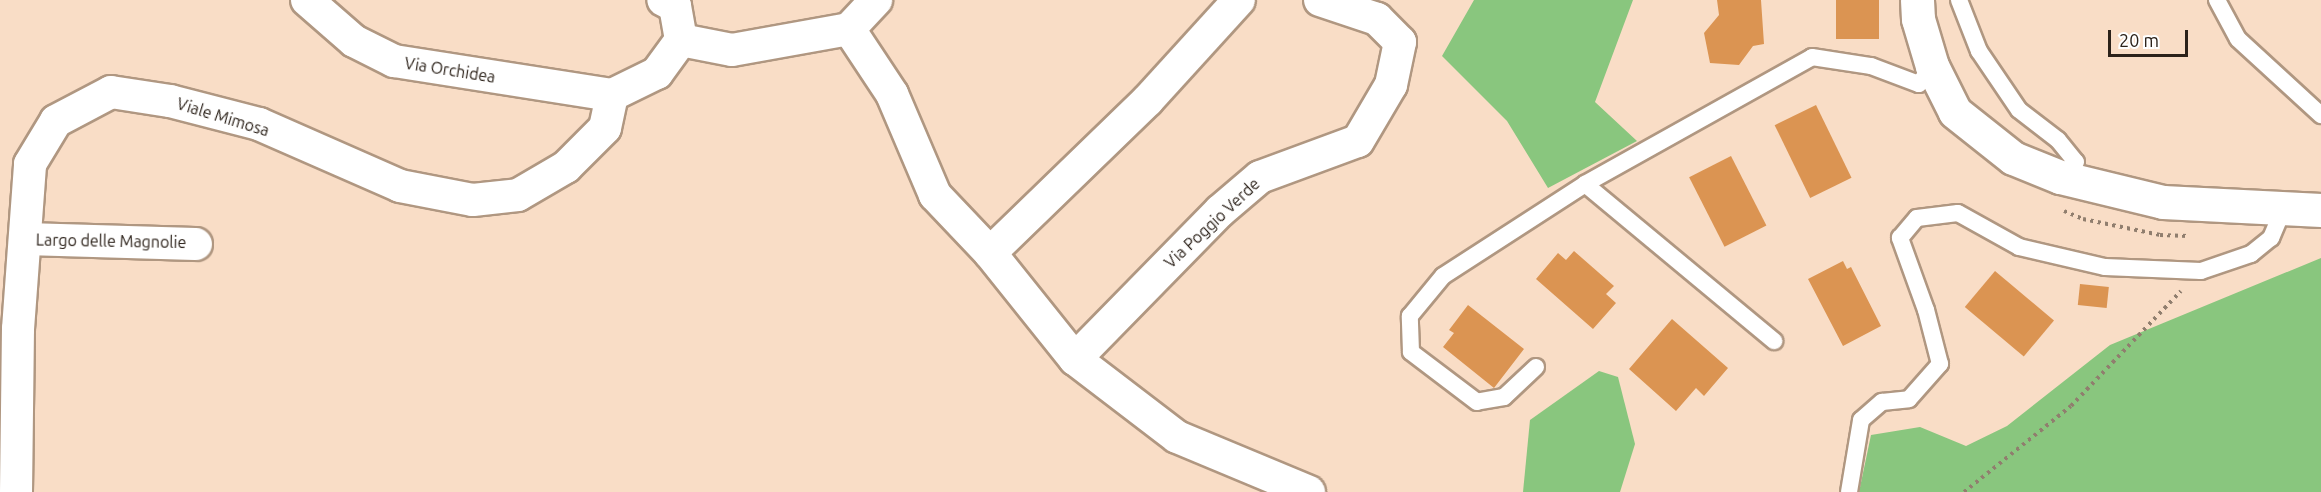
<!DOCTYPE html>
<style>
body{margin:0}
#map{position:relative;width:2321px;height:492px;overflow:hidden;background:#f9ddc6;font-family:Ubuntu,sans-serif}
div>[style]{position:absolute}
.forest>*{inset:0;background:#89c67e}
.building>*{inset:0;background:#db9452;transform-origin:0 0}
.path>*{height:4px;margin-top:-2px;transform-origin:0;background:repeating-linear-gradient(90deg,#907e6e 0 3px,transparent 0 7.5px)}
.roads{filter:drop-shadow(2px 0 #b09781) drop-shadow(-2px 0 #b09781) drop-shadow(0 2px #b09781) drop-shadow(0 -2px #b09781)}
.service>*{height:16px;margin:-8px;padding:0 8px;transform-origin:8px;border-radius:8px;background:#fff}
.minor>*{height:32px;margin:-16px;padding:0 16px;transform-origin:16px;border-radius:16px;background:#fff}
.tertiary>*{height:33px;margin:-16.5px;padding:0 16.5px;transform-origin:16.5px;border-radius:16.5px;background:#fff}
span{translate:-50% -50%;white-space:nowrap;text-align:center;line-height:1.15;-webkit-text-stroke:5px #fff;paint-order:stroke}
.street-label{font-size:16px;color:#2c221a}
.scale{position:absolute;left:2108px;top:30px;width:80px;height:27px;box-sizing:border-box;border:3px solid #2c221a;border-top:0;padding-left:8px;font-size:18px;line-height:21px;white-space:nowrap;color:#2c221a;-webkit-text-stroke:4px #fff;paint-order:stroke}
</style>
<div id="map">
<div class="forest">
<div style="clip-path:polygon(1474px 0,1633px 0,1595px 102px,1637px 141px,1548px 188px,1507px 121px,1442px 56px)"></div>
<div style="clip-path:polygon(2321px 258px,2321px 492px,1859px 492px,1871px 435px,1920px 427px,1966px 446px,2007px 426px,2110px 345px)"></div>
<div style="clip-path:polygon(1599px 371px,1618px 377px,1635px 444px,1620px 492px,1523px 492px,1530px 420px)"></div>
</div>
<div class="building">
<div style="clip-path:polygon(1717px 0,1761px 0,1764px 44px,1753px 46px,1739px 65px,1710px 63px,1704px 33px,1719px 15px)"></div>
<div style="left:1836px;top:0;width:43px;height:39px"></div>
<div style="left:1816px;top:105px;width:81px;height:46px;rotate:64deg"></div>
<div style="left:1731px;top:156px;width:78px;height:47px;rotate:63deg"></div>
<div style="clip-path:polygon(1574px 251px,1614px 286px,1606px 294px,1616px 303px,1593px 329px,1536px 279px,1558px 253px,1566px 260px)"></div>
<div style="clip-path:polygon(1843px 261px,1847px 269px,1851px 267px,1881px 326px,1843px 346px,1808px 279px)"></div>
<div style="left:1995px;top:271px;width:77px;height:47px;rotate:40deg"></div>
<div style="left:2080px;top:284px;width:29px;height:21px;rotate:6deg"></div>
<div style="clip-path:polygon(1468px 305px,1524px 349px,1494px 388px,1443px 347px,1454px 333px,1449px 330px)"></div>
<div style="clip-path:polygon(1672px 319px,1728px 368px,1704px 396px,1696px 388px,1676px 411px,1629px 369px)"></div>
</div>
<div class="path">
<div style="left:2064px;top:211px;width:21px;rotate:23deg"></div>
<div style="left:2083px;top:219px;width:79px;rotate:11.7deg"></div>
<div style="left:2160px;top:235px;width:28px;rotate:2deg"></div>
<div style="left:1964px;top:492px;width:137px;rotate:-38.8deg"></div>
<div style="left:2071px;top:406px;width:159px;rotate:-46.3deg"></div>
</div>
<div class="roads">
<div class="service">
<div style="left:1959px;top:0;width:55px;rotate:68.6deg"></div>
<div style="left:1979px;top:51px;width:71px;rotate:55.9deg"></div>
<div style="left:2019px;top:110px;width:49px;rotate:37.6deg"></div>
<div style="left:2058px;top:140px;width:28px;rotate:51deg"></div>
<div style="left:2076px;top:162px;width:22px;rotate:137deg"></div>
<div style="left:2217px;top:0;width:44px;rotate:61.7deg"></div>
<div style="left:2238px;top:39px;width:113px;rotate:42.5deg"></div>
<div style="left:1585px;top:184px;width:246px;rotate:39.7deg"></div>
<div style="left:1536px;top:367px;width:44px;rotate:136.8deg"></div>
<div style="left:1504px;top:397px;width:27px;rotate:170deg"></div>
<div style="left:1477px;top:402px;width:83px;rotate:-142.9deg"></div>
<div style="left:1411px;top:352px;width:36px;rotate:-92deg"></div>
<div style="left:1410px;top:316px;width:52px;rotate:-50.5deg"></div>
<div style="left:1443px;top:276px;width:169px;rotate:-32.9deg"></div>
<div style="left:1585px;top:184px;width:260px;rotate:-29.2deg"></div>
<div style="left:1812px;top:57px;width:60px;rotate:8.7deg"></div>
<div style="left:1871px;top:66px;width:51px;rotate:20.6deg"></div>
<div style="left:1919px;top:84px;width:22px;rotate:-54deg"></div>
<div style="left:1849px;top:492px;width:73px;rotate:-80.5deg"></div>
<div style="left:1861px;top:420px;width:28px;rotate:-41deg"></div>
<div style="left:1882px;top:402px;width:27px;rotate:-6deg"></div>
<div style="left:1909px;top:399px;width:47px;rotate:-48.5deg"></div>
<div style="left:1940px;top:364px;width:56px;rotate:-104.5deg"></div>
<div style="left:1926px;top:310px;width:77px;rotate:-109.9deg"></div>
<div style="left:1900px;top:238px;width:26px;rotate:-50deg"></div>
<div style="left:1917px;top:218px;width:41px;rotate:-7deg"></div>
<div style="left:1958px;top:213px;width:70px;rotate:29.1deg"></div>
<div style="left:2019px;top:247px;width:88px;rotate:13.1deg"></div>
<div style="left:2105px;top:267px;width:96px;rotate:2.4deg"></div>
<div style="left:2201px;top:271px;width:53px;rotate:-18.8deg"></div>
<div style="left:2251px;top:254px;width:26px;rotate:-39deg"></div>
<div style="left:2271px;top:238px;width:30px;rotate:-67deg"></div>
</div>
<div class="minor">
<div style="left:307px;top:0;width:62px;rotate:41.1deg"></div>
<div style="left:354px;top:41px;width:45px;rotate:26.6deg"></div>
<div style="left:394px;top:61px;width:221px;rotate:8.9deg"></div>
<div style="left:849px;top:29px;width:40px;rotate:-47deg"></div>
<div style="left:681px;top:40px;width:52px;rotate:11.1deg"></div>
<div style="left:732px;top:50px;width:119px;rotate:-10.2deg"></div>
<div style="left:849px;top:29px;width:78px;rotate:56.5deg"></div>
<div style="left:892px;top:94px;width:110px;rotate:66.9deg"></div>
<div style="left:935px;top:195px;width:80px;rotate:46.5deg"></div>
<div style="left:990px;top:253px;width:136px;rotate:51.3deg"></div>
<div style="left:1075px;top:359px;width:128px;rotate:37.4deg"></div>
<div style="left:1177px;top:437px;width:143px;rotate:22.6deg"></div>
<div style="left:25px;top:239px;width:171px;rotate:1.7deg"></div>
<div style="left:990px;top:253px;width:220px;rotate:-44.1deg"></div>
<div style="left:1148px;top:100px;width:135px;rotate:-47.7deg"></div>
<div style="left:1075px;top:359px;width:207px;rotate:-45.6deg"></div>
<div style="left:1220px;top:211px;width:52px;rotate:-40.4deg"></div>
<div style="left:1260px;top:177px;width:104px;rotate:-20.2deg"></div>
<div style="left:1358px;top:141px;width:65px;rotate:-59.5deg"></div>
<div style="left:1391px;top:85px;width:44px;rotate:-78.2deg"></div>
<div style="left:1400px;top:42px;width:33px;rotate:-135deg"></div>
<div style="left:1377px;top:19px;width:60px;rotate:-161.6deg"></div>
<div style="left:16px;top:492px;width:163px;rotate:-89.3deg"></div>
<div style="left:18px;top:329px;width:165px;rotate:-85.8deg"></div>
<div style="left:30px;top:164px;width:50px;rotate:-58.8deg"></div>
<div style="left:56px;top:121px;width:62px;rotate:-27.8deg"></div>
<div style="left:111px;top:92px;width:60px;rotate:8.7deg"></div>
<div style="left:170px;top:101px;width:92px;rotate:14.5deg"></div>
<div style="left:259px;top:124px;width:154px;rotate:23.7deg"></div>
<div style="left:400px;top:186px;width:74px;rotate:10.9deg"></div>
<div style="left:473px;top:200px;width:45px;rotate:-6.3deg"></div>
<div style="left:518px;top:195px;width:56px;rotate:-30.3deg"></div>
<div style="left:566px;top:167px;width:55px;rotate:-45deg"></div>
<div style="left:605px;top:128px;width:34px;rotate:-78deg"></div>
<div style="left:612px;top:95px;width:50px;rotate:-26.1deg"></div>
<div style="left:657px;top:73px;width:41px;rotate:-54deg"></div>
<div style="left:681px;top:40px;width:35px;rotate:-100deg"></div>
<div style="left:675px;top:6px;width:13px;rotate:-153deg"></div>
</div>
<div class="tertiary">
<div style="left:1917px;top:0;width:19px;rotate:87deg"></div>
<div style="left:1918px;top:19px;width:49px;rotate:73.4deg"></div>
<div style="left:1932px;top:66px;width:51px;rotate:63.4deg"></div>
<div style="left:1955px;top:112px;width:74px;rotate:38.4deg"></div>
<div style="left:2013px;top:158px;width:51px;rotate:22deg"></div>
<div style="left:2060px;top:177px;width:106px;rotate:13.6deg"></div>
<div style="left:2163px;top:202px;width:158px;rotate:2.9deg"></div>
</div>
</div>
<div class="street-label">
<span style="left:450px;top:70px;rotate:9deg">Via Orchidea</span>
<span style="left:223px;top:117px;rotate:17deg">Viale Mimosa</span>
<span style="left:1212px;top:223px;rotate:-43deg">Via Poggio Verde</span>
<span style="left:111px;top:241px;rotate:1deg">Largo delle Magnolie</span>
</div>
<div class="scale">20 m</div>
</div>
